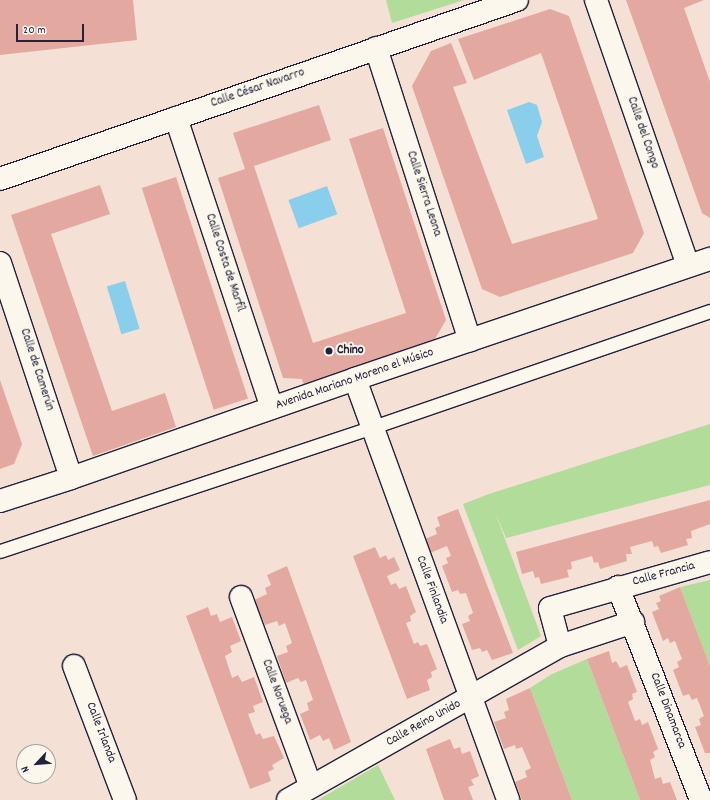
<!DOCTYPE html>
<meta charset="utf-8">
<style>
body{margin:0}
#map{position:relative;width:710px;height:800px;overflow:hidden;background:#f4e0d5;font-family:Dekko,sans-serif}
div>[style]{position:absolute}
.green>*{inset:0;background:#b2dc99}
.water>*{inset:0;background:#89ceea;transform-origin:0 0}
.building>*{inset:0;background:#e3a9a0;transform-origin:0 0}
.roads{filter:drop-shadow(1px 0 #22223b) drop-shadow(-1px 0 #22223b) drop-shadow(0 1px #22223b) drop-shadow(0 -1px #22223b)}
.lane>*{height:13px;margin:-6.5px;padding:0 6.5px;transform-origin:6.5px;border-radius:6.5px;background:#fbf7ec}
.street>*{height:22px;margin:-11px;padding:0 11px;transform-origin:11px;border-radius:11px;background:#fbf7ec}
.dots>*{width:11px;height:11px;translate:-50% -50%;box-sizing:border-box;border:2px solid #fbf7ec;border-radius:50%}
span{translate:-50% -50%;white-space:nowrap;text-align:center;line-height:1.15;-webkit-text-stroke:4px #fbf7ec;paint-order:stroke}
.street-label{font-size:13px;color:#22223b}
.poi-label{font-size:13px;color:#22223b;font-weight:700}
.left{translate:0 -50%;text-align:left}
.north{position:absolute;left:16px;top:744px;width:40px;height:40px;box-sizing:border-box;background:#fbf7ec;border:1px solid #a4a2a5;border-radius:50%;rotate:244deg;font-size:11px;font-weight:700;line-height:16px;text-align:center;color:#22223b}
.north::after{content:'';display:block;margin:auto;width:14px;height:18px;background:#22223b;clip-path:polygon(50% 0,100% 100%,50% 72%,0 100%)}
.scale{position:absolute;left:16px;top:24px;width:68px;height:18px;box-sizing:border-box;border:2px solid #22223b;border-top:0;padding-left:5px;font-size:12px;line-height:14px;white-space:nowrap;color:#22223b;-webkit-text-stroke:3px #fbf7ec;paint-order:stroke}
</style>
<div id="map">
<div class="green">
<div style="clip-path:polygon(386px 0,464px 0,392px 23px)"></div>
<div style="clip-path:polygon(710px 424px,710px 485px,506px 538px,495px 512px,541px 636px,518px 650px,463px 504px,489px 494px)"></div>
<div style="clip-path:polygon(710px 580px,710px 666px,680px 587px)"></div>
<div style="clip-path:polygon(587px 659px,640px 800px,572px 800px,530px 688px,552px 674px)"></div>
<div style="clip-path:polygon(378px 765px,395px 800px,318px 800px)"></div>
</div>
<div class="water">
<div style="clip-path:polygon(529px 102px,537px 105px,542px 122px,537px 136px,544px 157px,526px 164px,507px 110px)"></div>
<div style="left:327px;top:186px;width:30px;height:41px;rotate:70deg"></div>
<div style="left:125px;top:281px;width:50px;height:19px;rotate:73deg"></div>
</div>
<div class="building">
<div style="clip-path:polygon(0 0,133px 0,137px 40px,0 55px)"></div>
<div style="clip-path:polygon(626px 0,704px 0,684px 8px,710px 82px,710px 218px,702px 213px)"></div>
<div style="clip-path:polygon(550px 9px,569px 16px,644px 233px,633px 253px,500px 297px,482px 289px,412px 86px,431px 51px,451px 43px,467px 83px,453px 87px,512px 244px,598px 219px,541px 53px,474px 80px,458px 39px)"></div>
<div style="clip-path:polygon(319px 105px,331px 140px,254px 166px,313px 343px,406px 313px,349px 139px,383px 128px,446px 320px,435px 339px,304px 386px,302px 379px,283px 378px,218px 178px,245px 169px,233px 133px)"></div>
<div style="left:176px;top:177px;width:233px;height:36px;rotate:72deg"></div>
<div style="clip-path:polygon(100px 185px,110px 214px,51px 234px,112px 411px,165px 393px,176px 427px,93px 456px,11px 215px)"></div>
<div style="clip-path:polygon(0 380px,22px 444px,14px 464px,0 469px)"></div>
<div style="clip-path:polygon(710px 500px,710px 524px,691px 531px,692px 538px,686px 539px,688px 545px,661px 553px,658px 546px,654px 547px,652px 541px,630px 547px,632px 554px,626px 554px,627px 561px,600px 569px,598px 562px,594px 563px,592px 556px,571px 562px,572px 569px,567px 570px,569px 577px,541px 584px,539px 577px,535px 578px,533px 571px,522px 574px,516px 552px)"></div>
<div style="clip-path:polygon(458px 509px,513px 653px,492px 660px,487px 650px,482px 652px,480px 648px,472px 650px,462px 624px,470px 621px,468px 616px,473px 613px,466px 593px,460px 594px,458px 590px,452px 592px,442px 566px,448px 563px,446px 558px,451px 556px,447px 546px,430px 553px,425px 539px,437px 534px,435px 528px,440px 526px,437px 517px)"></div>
<div style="clip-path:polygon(375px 547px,380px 558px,386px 555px,388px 560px,394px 557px,400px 570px,387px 576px,391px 585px,396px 583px,399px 589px,406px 586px,416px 612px,410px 616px,411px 621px,406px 623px,414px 644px,418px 642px,420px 646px,427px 644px,437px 669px,431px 672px,432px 677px,427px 680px,430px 690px,407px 699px,353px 556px)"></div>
<div style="clip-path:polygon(287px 566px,351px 742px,334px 750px,329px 738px,323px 741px,320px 735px,310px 740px,300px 714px,309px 710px,307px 703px,313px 700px,306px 680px,301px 682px,298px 678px,286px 683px,277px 656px,288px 652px,286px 646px,292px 643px,285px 623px,279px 626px,277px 621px,265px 625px,254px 600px,267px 594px,265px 588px,271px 585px,267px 575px)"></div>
<div style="clip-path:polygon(680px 587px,710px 666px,710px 753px,705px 753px,695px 727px,701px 725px,699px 719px,704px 716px,697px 698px,692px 700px,689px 694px,683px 696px,673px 670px,679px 667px,677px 662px,682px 659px,675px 641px,670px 643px,668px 638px,663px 641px,652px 612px,659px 609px,656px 603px,661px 601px,659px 596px)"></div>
<div style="clip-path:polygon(208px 607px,211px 616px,217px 614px,220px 622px,232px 617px,241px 641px,230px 646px,232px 652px,225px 656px,232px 678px,238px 675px,242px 682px,254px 677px,263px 702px,253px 706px,255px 712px,248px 714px,256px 735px,260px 733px,263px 739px,274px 736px,284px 758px,272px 765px,274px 769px,268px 772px,271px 781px,250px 789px,186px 616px)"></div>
<div style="clip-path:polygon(609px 651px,612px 663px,616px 661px,620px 668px,627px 665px,637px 692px,632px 694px,633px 699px,628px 702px,635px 721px,640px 719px,642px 725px,648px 722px,658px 749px,653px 752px,655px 757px,650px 760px,655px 779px,661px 777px,663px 784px,670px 782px,677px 800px,640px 800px,587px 659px)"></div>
<div style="clip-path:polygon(530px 688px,572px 800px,522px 800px,515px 782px,527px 777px,525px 771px,531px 768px,522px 747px,516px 749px,515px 745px,504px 749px,494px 722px,506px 718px,504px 712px,509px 710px,506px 699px)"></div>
<div style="clip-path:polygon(450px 739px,454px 749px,460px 747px,462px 754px,470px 751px,479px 776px,471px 780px,474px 785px,468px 787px,473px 800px,444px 800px,426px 749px)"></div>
</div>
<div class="roads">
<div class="lane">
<div style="left:0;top:551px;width:393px;rotate:-18.4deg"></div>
<div style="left:373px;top:427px;width:356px;rotate:-19deg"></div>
</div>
<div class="street">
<div style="left:596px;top:0;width:281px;rotate:70.9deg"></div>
<div style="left:376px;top:48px;width:307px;rotate:72.2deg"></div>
<div style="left:176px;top:118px;width:305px;rotate:71.7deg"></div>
<div style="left:0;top:179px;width:547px;rotate:-19.1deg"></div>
<div style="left:0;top:263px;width:226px;rotate:71.7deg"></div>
<div style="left:355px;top:379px;width:448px;rotate:70deg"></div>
<div style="left:0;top:501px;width:75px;rotate:-17.9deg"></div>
<div style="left:71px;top:478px;width:301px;rotate:-19.2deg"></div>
<div style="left:355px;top:379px;width:375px;rotate:-18.7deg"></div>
<div style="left:618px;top:587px;width:229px;rotate:68.7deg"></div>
<div style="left:241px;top:597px;width:202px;rotate:69.8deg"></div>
<div style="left:560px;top:646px;width:39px;rotate:-105deg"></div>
<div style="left:550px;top:608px;width:166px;rotate:-16deg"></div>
<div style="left:74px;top:666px;width:143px;rotate:69.2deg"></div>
<div style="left:288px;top:800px;width:313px;rotate:-29.5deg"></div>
<div style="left:560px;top:646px;width:77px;rotate:-18.2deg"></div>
</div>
</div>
<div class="dots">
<div style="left:329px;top:351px;background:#22223b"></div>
</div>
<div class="street-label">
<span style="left:258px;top:89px;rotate:-19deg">Calle César Navarro</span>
<span style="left:642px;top:133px;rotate:71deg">Calle del Congo</span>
<span style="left:423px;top:194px;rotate:72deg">Calle Sierra Leona</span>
<span style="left:224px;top:263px;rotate:72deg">Calle Costa de Marfíl</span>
<span style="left:36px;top:370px;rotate:72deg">Calle de Camerún</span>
<span style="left:355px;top:380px;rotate:-19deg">Avenida Mariano Moreno el Músico</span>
<span style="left:664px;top:575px;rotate:-15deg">Calle Francia</span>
<span style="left:431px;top:590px;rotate:70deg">Calle Finlandia</span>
<span style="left:276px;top:692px;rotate:70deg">Calle Noruega</span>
<span style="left:667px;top:711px;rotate:69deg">Calle Dinamarca</span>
<span style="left:424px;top:724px;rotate:-29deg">Calle Reino Unido</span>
<span style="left:100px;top:733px;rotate:69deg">Calle Irlanda</span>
</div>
<div class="poi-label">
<span class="left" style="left:337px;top:351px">Chino</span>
</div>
<div class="north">N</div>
<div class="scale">20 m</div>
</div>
